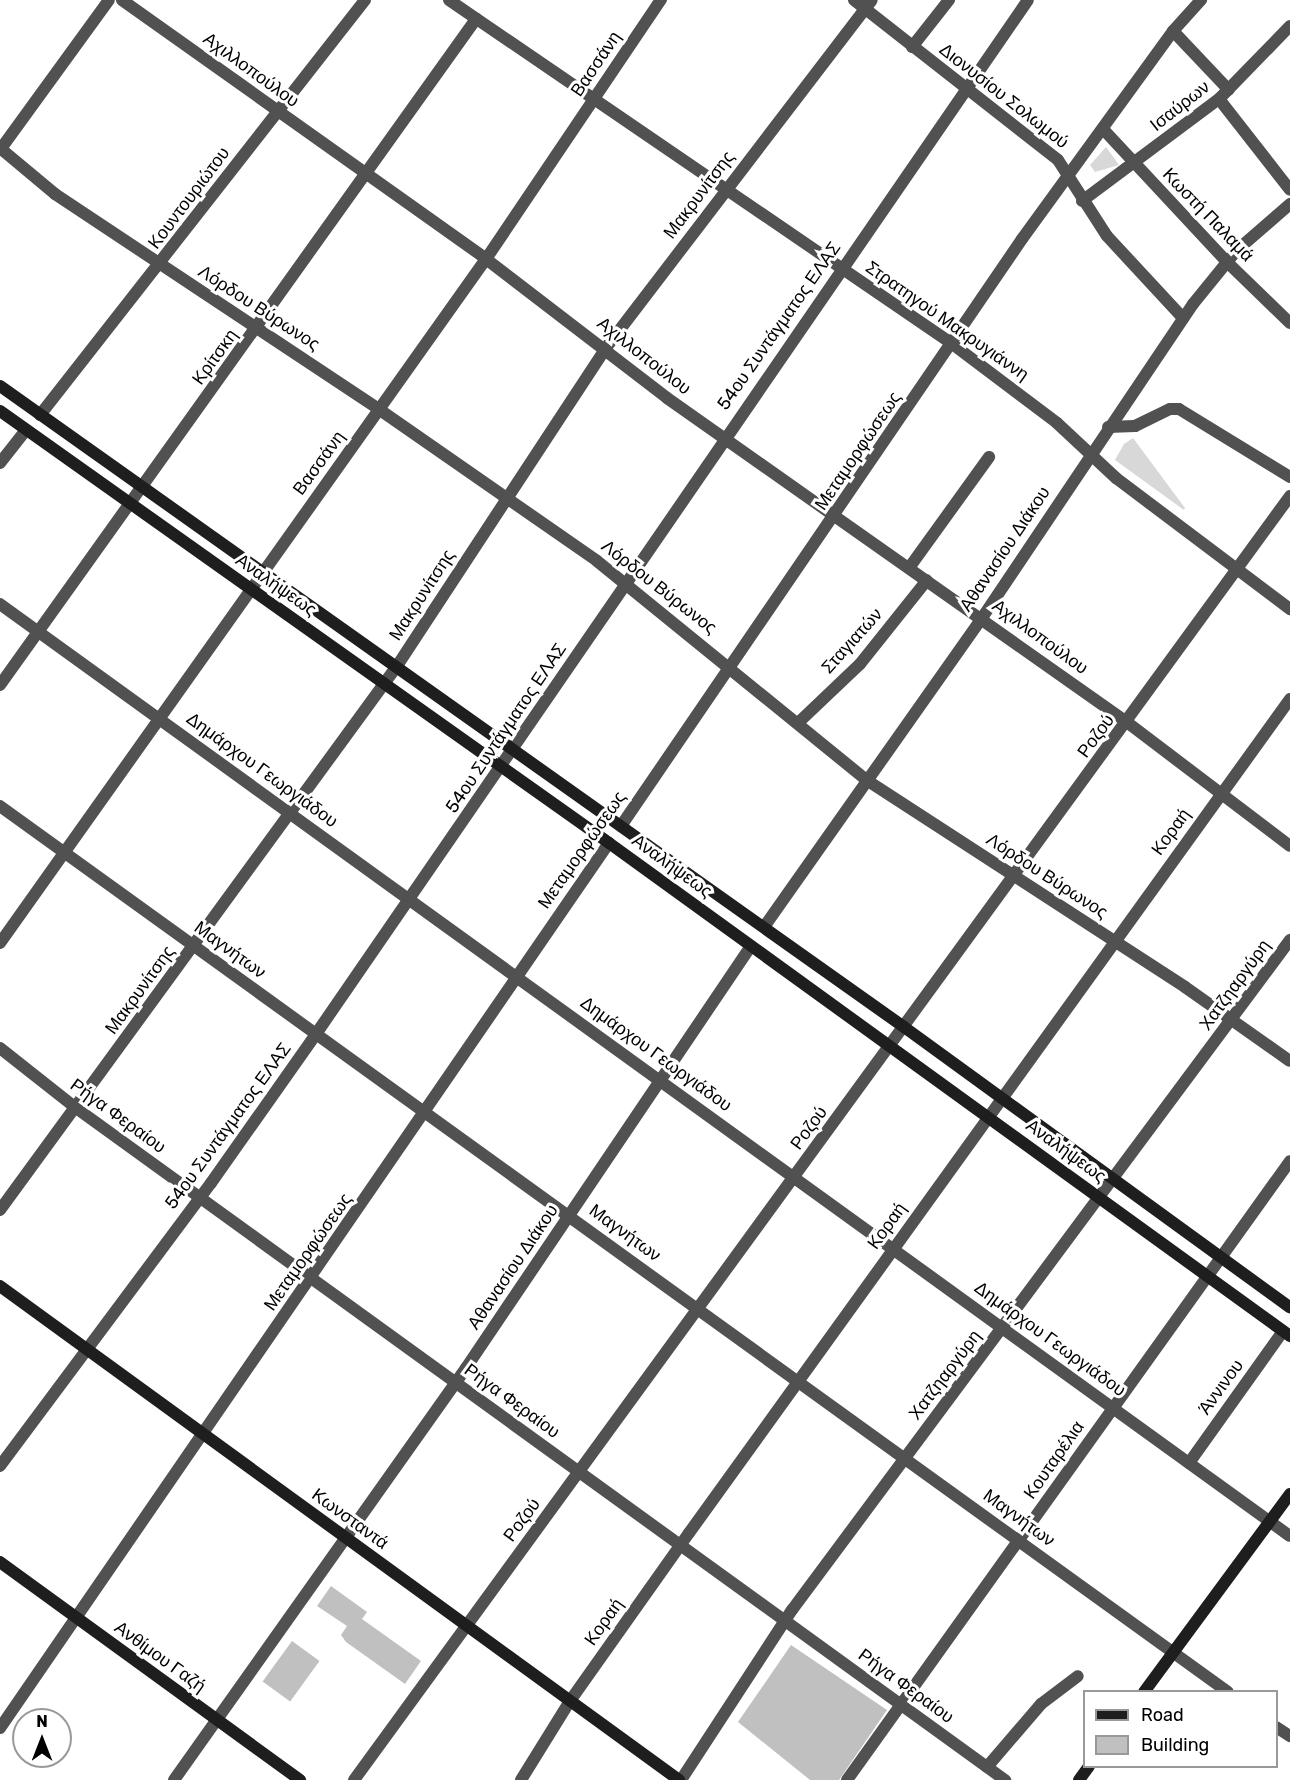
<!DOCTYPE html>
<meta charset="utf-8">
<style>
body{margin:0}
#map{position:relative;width:1290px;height:1780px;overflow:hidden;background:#fff;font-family:Rubik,sans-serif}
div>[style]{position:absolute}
.green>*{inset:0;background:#d8d8d8}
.building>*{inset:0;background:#c0c0c0;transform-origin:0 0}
.street>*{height:12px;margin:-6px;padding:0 6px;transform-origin:6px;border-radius:6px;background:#515151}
.secondary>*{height:12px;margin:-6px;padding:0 6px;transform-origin:6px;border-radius:6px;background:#1e1e1e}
span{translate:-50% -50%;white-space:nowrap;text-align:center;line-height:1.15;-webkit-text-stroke:6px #fff;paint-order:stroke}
.street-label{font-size:18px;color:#000}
.legend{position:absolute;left:1083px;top:1690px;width:195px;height:78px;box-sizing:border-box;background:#fff;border:2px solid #999;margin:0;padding:8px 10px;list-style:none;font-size:18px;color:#000}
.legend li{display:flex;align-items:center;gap:12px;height:30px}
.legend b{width:30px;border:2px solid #999}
.north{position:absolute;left:12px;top:1708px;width:60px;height:60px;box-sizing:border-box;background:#fff;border:2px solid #999;border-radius:50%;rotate:0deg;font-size:16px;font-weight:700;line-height:24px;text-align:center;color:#000}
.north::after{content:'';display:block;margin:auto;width:21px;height:27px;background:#000;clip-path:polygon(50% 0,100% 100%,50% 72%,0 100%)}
</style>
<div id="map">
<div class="green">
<div style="clip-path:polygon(1106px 147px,1119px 165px,1095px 172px,1090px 165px)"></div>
<div style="clip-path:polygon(1133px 438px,1185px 508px,1184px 510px,1115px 460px,1124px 444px)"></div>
</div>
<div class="building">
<div style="clip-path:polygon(331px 1586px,367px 1612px,362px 1619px,421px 1661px,405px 1684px,346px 1642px,341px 1635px,347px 1626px,317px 1606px)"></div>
<div style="left:292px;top:1641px;width:34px;height:50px;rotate:36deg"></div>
<div style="clip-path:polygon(791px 1645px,887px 1710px,839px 1780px,810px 1780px,738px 1722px)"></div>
</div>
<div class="street">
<div style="left:122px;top:0;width:447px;rotate:35.4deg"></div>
<div style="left:486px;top:259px;width:228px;rotate:37.5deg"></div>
<div style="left:667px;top:398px;width:564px;rotate:35.18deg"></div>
<div style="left:1128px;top:723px;width:203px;rotate:37.2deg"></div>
<div style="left:449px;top:0;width:608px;rotate:34.34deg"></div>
<div style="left:951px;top:343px;width:133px;rotate:37deg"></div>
<div style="left:1057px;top:423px;width:81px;rotate:43deg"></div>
<div style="left:1116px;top:478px;width:218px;rotate:37deg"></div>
<div style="left:854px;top:0;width:259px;rotate:38.1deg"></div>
<div style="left:1058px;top:160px;width:90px;rotate:57.2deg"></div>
<div style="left:1107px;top:236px;width:112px;rotate:47.2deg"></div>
<div style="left:1173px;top:31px;width:81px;rotate:46.5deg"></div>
<div style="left:912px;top:47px;width:60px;rotate:-51.8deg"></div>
<div style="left:1219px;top:99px;width:115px;rotate:52deg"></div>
<div style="left:1103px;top:129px;width:180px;rotate:47deg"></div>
<div style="left:1226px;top:261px;width:89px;rotate:44.1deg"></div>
<div style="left:0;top:148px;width:72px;rotate:39.9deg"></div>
<div style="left:55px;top:194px;width:390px;rotate:33.6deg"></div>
<div style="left:380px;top:410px;width:264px;rotate:34.8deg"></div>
<div style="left:597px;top:561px;width:349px;rotate:39.1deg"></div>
<div style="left:868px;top:781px;width:378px;rotate:33deg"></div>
<div style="left:1185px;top:987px;width:128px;rotate:35.2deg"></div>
<div style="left:0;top:150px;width:185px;rotate:-54deg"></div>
<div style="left:1082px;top:201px;width:171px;rotate:-36.7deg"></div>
<div style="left:1219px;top:99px;width:102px;rotate:-45.8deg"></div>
<div style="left:40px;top:415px;width:527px;rotate:-51.93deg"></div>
<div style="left:1108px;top:427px;width:27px;rotate:-2deg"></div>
<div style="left:1135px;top:426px;width:39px;rotate:-26deg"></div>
<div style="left:1170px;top:409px;width:9px"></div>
<div style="left:1179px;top:409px;width:130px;rotate:31.5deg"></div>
<div style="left:0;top:463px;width:42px;rotate:-51.8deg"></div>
<div style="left:909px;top:568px;width:137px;rotate:-54.2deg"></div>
<div style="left:0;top:604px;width:1591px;rotate:35.85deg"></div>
<div style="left:0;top:685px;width:819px;rotate:-54.45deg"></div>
<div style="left:799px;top:722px;width:84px;rotate:-43.6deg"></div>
<div style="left:860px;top:664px;width:107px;rotate:-51.4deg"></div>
<div style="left:0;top:806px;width:1514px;rotate:35.81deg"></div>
<div style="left:621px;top:826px;width:711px;rotate:-55.66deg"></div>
<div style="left:1022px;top:239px;width:257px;rotate:-54deg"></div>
<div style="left:1173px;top:31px;width:42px;rotate:-47.9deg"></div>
<div style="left:764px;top:927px;width:378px;rotate:-54.8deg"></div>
<div style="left:982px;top:618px;width:378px;rotate:-56.1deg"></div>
<div style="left:1193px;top:304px;width:68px;rotate:-50.9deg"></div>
<div style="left:1236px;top:251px;width:72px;rotate:-41deg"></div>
<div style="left:0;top:943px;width:839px;rotate:-54.61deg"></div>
<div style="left:486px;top:259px;width:313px;rotate:-56deg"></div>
<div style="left:0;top:1048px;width:97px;rotate:38.3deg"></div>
<div style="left:76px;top:1108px;width:1147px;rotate:35.88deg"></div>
<div style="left:0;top:1210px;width:673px;rotate:-53.88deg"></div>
<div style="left:397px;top:666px;width:379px;rotate:-56.7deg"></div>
<div style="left:605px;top:349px;width:439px;rotate:-52.6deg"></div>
<div style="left:1189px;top:1463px;width:162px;rotate:-54.5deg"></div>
<div style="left:0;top:1466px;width:353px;rotate:-53.3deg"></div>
<div style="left:211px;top:1183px;width:182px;rotate:-54.8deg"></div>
<div style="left:316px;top:1034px;width:1255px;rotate:-55.45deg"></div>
<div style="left:1276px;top:1727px;width:17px;rotate:33deg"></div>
<div style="left:0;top:1728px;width:1074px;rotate:-55.47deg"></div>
<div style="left:987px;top:1767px;width:83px;rotate:-49.4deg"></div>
<div style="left:1041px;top:1704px;width:46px;rotate:-37.1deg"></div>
<div style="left:174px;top:1780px;width:505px;rotate:-54.67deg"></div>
<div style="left:466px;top:1368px;width:509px;rotate:-55.97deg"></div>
<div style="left:354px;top:1780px;width:1589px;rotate:-53.91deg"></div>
<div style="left:521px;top:1780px;width:93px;rotate:-58.2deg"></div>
<div style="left:570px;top:1701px;width:206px;rotate:-54.7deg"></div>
<div style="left:689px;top:1533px;width:1028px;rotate:-54.22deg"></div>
<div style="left:681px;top:1780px;width:203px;rotate:-56.9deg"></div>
<div style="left:792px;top:1610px;width:835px;rotate:-53.38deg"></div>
<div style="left:847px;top:1780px;width:761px;rotate:-54.41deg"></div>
</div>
<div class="secondary">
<div style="left:0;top:386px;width:1108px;rotate:35.34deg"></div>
<div style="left:904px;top:1027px;width:477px;rotate:36deg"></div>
<div style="left:0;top:411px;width:747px;rotate:35.35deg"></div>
<div style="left:609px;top:843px;width:841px;rotate:35.9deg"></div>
<div style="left:0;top:1286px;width:840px;rotate:36.04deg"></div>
<div style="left:0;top:1562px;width:371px;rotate:36deg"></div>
<div style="left:1144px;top:1692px;width:246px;rotate:-53.6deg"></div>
<div style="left:1079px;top:1780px;width:17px;rotate:-54deg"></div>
</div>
<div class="street-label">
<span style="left:596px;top:64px;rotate:-56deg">Βασσάνη</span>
<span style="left:251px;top:70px;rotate:36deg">Αχιλλοπούλου</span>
<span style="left:1004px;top:96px;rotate:38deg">Διονυσίου Σολωμού</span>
<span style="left:1180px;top:106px;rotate:-38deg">Ισαύρων</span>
<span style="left:699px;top:195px;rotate:-53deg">Μακρυνίτσης</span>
<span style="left:189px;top:198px;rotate:-53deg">Κουντουριώτου</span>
<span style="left:1208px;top:215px;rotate:46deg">Κωστή Παλαμά</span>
<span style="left:259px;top:308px;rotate:33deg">Λόρδου Βύρωνος</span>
<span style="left:947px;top:321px;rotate:35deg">Στρατηγού Μακρυγιάννη</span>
<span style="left:779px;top:326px;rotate:-55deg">54ου Συντάγματος ΕΛΑΣ</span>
<span style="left:644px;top:356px;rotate:38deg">Αχιλλοπούλου</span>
<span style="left:215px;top:357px;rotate:-54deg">Κρίτσκη</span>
<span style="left:858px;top:451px;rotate:-56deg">Μεταμορφώσεως</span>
<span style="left:319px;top:463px;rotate:-54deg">Βασσάνη</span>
<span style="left:1005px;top:549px;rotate:-56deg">Αθανασίου Διάκου</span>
<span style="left:276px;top:585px;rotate:35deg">Αναλήψεως</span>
<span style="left:659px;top:587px;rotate:38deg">Λόρδου Βύρωνος</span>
<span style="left:422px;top:595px;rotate:-57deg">Μακρυνίτσης</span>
<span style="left:1040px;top:637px;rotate:36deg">Αχιλλοπούλου</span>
<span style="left:852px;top:641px;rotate:-48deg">Σταγιατών</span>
<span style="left:506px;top:728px;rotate:-56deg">54ου Συντάγματος ΕΛΑΣ</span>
<span style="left:1096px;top:736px;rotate:-54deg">Ροζού</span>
<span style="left:262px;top:770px;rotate:36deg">Δημάρχου Γεωργιάδου</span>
<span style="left:1171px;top:832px;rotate:-54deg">Κοραή</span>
<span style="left:582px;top:850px;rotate:-55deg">Μεταμορφώσεως</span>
<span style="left:672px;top:866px;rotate:36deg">Αναλήψεως</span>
<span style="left:1047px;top:876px;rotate:33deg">Λόρδου Βύρωνος</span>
<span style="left:230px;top:950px;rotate:36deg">Μαγνήτων</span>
<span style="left:1235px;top:985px;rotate:-54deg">Χατζηαργύρη</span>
<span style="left:140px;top:990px;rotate:-54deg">Μακρυνίτσης</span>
<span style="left:656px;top:1054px;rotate:36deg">Δημάρχου Γεωργιάδου</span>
<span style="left:118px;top:1116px;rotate:36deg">Ρήγα Φεραίου</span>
<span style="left:228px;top:1126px;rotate:-54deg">54ου Συντάγματος ΕΛΑΣ</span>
<span style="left:809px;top:1128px;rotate:-54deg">Ροζού</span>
<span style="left:1066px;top:1151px;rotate:36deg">Αναλήψεως</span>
<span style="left:887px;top:1226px;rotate:-54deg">Κοραή</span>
<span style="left:625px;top:1233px;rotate:36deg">Μαγνήτων</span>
<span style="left:308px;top:1252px;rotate:-55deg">Μεταμορφώσεως</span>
<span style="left:513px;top:1267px;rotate:-56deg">Αθανασίου Διάκου</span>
<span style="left:1050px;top:1339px;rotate:36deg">Δημάρχου Γεωργιάδου</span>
<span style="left:945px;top:1375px;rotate:-53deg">Χατζηαργύρη</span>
<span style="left:1221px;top:1387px;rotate:-54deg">Άννινου</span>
<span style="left:512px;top:1401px;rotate:36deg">Ρήγα Φεραίου</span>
<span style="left:1054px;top:1460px;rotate:-55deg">Κουταρέλια</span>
<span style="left:1019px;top:1518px;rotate:36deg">Μαγνήτων</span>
<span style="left:350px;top:1519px;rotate:36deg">Κωνσταντά</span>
<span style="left:522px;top:1520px;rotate:-54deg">Ροζού</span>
<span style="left:604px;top:1622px;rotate:-55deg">Κοραή</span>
<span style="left:160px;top:1657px;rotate:36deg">Ανθίμου Γαζή</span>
<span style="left:906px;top:1686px;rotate:36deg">Ρήγα Φεραίου</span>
</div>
<ul class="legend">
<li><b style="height:8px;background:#1e1e1e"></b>Road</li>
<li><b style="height:16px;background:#c0c0c0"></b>Building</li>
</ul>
<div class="north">N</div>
</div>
